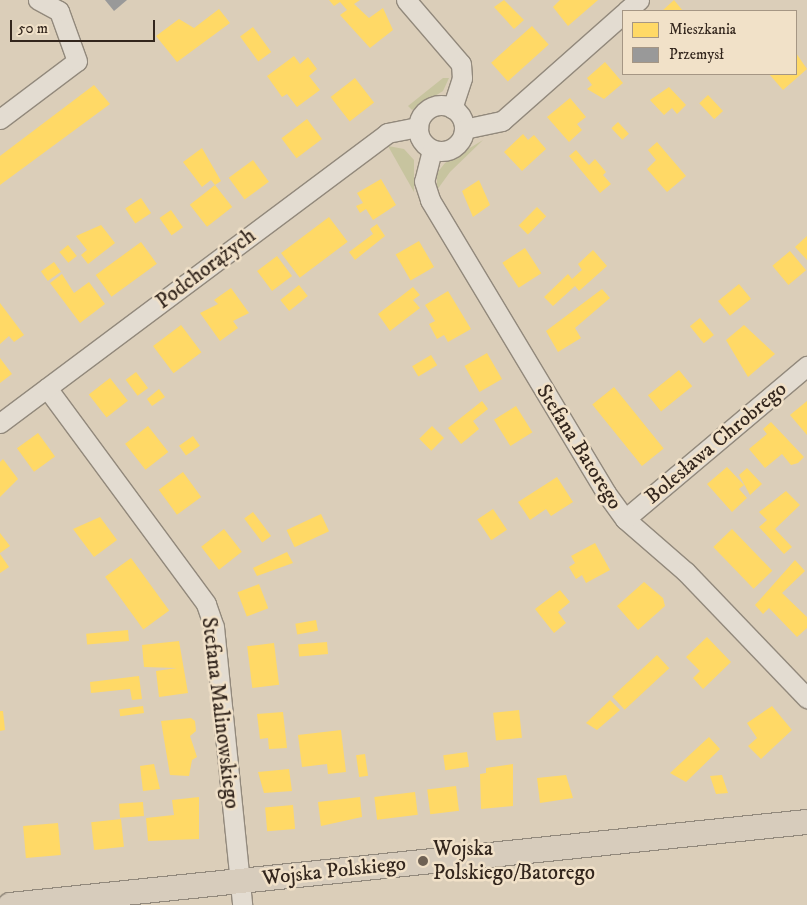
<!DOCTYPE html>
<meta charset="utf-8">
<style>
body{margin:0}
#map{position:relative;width:807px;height:905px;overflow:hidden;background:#dbceb9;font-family:"IM FELL DW Pica",serif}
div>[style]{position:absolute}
.green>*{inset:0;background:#c7c49f}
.homes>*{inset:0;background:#ffd966;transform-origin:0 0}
.industry>*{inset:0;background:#999}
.roads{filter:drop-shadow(1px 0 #92897c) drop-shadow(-1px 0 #92897c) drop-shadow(0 1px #92897c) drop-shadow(0 -1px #92897c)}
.minor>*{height:19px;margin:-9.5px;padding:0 9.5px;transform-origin:9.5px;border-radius:9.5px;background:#e3dcd1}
.minor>.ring{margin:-9.5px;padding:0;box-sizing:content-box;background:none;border:19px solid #e3dcd1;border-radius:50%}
.major>*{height:24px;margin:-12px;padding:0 12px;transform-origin:12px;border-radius:12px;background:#d7ccbc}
.dots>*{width:14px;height:14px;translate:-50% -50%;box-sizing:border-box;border:2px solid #f1e1c8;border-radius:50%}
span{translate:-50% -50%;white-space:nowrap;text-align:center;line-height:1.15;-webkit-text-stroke:5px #f1e1c8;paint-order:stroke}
.street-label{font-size:21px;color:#33261d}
.poi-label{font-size:21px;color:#33261d}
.left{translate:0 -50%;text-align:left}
.legend{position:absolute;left:622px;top:10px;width:175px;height:65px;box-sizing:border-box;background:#f1e1c8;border:1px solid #a59684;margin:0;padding:6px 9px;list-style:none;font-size:15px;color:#33261d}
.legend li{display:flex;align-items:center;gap:10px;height:25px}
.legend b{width:25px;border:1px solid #a59684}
.scale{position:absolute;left:10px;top:20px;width:145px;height:22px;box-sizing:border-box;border:2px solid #33261d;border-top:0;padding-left:6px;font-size:15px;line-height:18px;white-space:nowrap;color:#33261d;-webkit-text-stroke:4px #f1e1c8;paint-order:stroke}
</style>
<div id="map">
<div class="green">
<div style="clip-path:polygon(443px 78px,449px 78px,443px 91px,412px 110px,408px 106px)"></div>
<div style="clip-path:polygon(483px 140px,450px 172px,437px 190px,437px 173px,445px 163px)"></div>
<div style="clip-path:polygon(388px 146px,404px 149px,414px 160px,414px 192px)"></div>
</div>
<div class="homes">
<div style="clip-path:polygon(329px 0,360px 0,354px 4px,369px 18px,383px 8px,393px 30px,370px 48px,340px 15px,347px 10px,340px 2px,334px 6px)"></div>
<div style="clip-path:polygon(504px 0,524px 20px,514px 29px,494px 7px)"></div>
<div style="clip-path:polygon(560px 0,598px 0,568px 26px,553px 7px)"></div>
<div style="clip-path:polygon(674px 0,683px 11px,662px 11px)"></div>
<div style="clip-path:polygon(219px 9px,230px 23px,177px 62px,156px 36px,179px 19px,194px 28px)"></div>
<div style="left:532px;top:26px;width:25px;height:55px;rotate:48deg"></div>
<div style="left:253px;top:27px;width:31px;height:16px;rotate:54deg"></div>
<div style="clip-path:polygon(796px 53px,807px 69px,783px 90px,769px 74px,796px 74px)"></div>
<div style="clip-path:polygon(294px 56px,300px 64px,308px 57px,317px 69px,309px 76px,320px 90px,297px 107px,287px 94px,282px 97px,267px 76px)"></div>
<div style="clip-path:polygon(605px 62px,623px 83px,604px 99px,587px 89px,592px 85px,587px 78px)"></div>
<div style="left:355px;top:78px;width:31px;height:31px;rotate:52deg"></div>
<div style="clip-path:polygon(94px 85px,110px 104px,0 185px,0 156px)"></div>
<div style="clip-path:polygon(669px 87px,686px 105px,677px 114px,672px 108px,664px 115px,650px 100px)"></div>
<div style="left:708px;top:95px;width:22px;height:12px;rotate:47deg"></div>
<div style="clip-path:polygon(570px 98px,586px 117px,577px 124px,582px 130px,569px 142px,547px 117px)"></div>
<div style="left:307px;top:119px;width:25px;height:32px;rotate:53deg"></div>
<div style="left:618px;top:122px;width:16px;height:9px;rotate:47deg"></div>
<div style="clip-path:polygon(523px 134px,528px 140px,534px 135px,546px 149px,522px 171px,504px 152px)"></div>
<div style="clip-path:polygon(657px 142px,686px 176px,667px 192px,647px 169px,656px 160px,648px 150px)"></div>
<div style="clip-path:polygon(202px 148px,221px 181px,215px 185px,211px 180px,202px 187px,183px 162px)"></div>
<div style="clip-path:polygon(576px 150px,589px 165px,595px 159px,606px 172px,603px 175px,611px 184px,600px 193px,569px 156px)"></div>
<div style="left:253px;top:160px;width:27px;height:30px;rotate:54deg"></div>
<div style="clip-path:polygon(381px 179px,396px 205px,373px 220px,366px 209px,360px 213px,356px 206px,363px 203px,357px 193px)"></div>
<div style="clip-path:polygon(479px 180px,490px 205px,473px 217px,462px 191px)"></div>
<div style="left:215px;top:185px;width:28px;height:32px;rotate:52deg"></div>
<div style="left:141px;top:198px;width:18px;height:19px;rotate:56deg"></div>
<div style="left:537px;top:207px;width:13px;height:26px;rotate:45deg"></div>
<div style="left:171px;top:210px;width:21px;height:14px;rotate:55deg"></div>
<div style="left:329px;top:217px;width:31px;height:60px;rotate:53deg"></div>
<div style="clip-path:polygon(377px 224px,385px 236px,355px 260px,349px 252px,373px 234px,370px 229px)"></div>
<div style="clip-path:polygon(101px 225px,115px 243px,88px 264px,81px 255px,87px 250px,76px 236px)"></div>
<div style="clip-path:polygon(807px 236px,807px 260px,795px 247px)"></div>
<div style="left:419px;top:241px;width:30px;height:27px;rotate:60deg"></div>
<div style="left:141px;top:242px;width:27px;height:56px;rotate:54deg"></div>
<div style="left:68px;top:245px;width:14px;height:11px;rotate:51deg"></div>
<div style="left:525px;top:248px;width:30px;height:27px;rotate:57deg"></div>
<div style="clip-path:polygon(593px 250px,607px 266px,579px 291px,575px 286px,553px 306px,544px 297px,568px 274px,572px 279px,582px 270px,578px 264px)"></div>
<div style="left:790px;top:251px;width:25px;height:23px;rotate:50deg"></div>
<div style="left:277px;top:256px;width:25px;height:25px;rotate:53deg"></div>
<div style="left:54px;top:262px;width:12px;height:16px;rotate:55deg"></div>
<div style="clip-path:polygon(62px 274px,74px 293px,89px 282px,105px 304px,80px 323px,50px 283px)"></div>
<div style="left:739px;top:284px;width:19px;height:27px;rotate:51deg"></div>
<div style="left:299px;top:285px;width:14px;height:24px;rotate:51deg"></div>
<div style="clip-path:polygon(413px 287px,420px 295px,413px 300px,420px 308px,390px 331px,378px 314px)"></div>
<div style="clip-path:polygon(231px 288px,249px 313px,233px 321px,238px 328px,220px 341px,200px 313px,218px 304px,214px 300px)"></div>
<div style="clip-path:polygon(602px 289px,610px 298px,575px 328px,581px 338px,558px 352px,546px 331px)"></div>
<div style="clip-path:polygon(448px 291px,471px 329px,448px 342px,444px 335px,437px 339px,429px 324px,435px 321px,425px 305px)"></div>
<div style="clip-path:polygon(0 303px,24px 335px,14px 342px,9px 336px,0 344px)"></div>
<div style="left:700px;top:318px;width:22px;height:13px;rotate:51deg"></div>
<div style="left:181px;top:325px;width:34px;height:35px;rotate:53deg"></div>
<div style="clip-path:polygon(744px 325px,775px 354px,748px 377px,726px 340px)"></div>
<div style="left:487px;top:353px;width:30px;height:26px;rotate:60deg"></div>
<div style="left:431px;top:355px;width:12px;height:22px;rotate:59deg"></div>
<div style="clip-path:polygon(0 358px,12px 374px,0 383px)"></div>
<div style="left:679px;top:370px;width:21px;height:40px;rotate:51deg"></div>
<div style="left:136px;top:372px;width:20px;height:13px;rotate:53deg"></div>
<div style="left:110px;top:378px;width:29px;height:27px;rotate:52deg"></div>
<div style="left:614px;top:387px;width:79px;height:28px;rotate:51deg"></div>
<div style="clip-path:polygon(159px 389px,165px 397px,152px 406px,147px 399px)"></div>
<div style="clip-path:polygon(482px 401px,488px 409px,473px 421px,479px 429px,461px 444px,448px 428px)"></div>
<div style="clip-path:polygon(807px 401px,807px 435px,790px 415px)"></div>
<div style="left:516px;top:406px;width:31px;height:26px;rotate:58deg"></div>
<div style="clip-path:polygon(771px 422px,804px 457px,798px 463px,791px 465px,782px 454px,765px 468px,749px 449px,767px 434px,763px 429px)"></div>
<div style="left:148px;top:426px;width:33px;height:29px;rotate:52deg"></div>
<div style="left:432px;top:426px;width:17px;height:18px;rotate:45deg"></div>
<div style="left:38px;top:433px;width:29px;height:26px;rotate:54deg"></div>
<div style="left:193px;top:436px;width:12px;height:17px;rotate:55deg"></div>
<div style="clip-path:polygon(3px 459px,18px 479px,0 497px,0 462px)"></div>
<div style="clip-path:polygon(727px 467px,744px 485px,739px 489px,747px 498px,732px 512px,707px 484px)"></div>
<div style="clip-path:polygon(747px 468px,762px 484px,750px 495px,739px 475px)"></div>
<div style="left:183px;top:472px;width:31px;height:30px;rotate:54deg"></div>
<div style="clip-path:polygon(557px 477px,573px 502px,551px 516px,546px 509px,530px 520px,518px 502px)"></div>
<div style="clip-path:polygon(786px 491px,800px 505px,775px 529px,792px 547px,784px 554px,759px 527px,767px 520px,759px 512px)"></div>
<div style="left:493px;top:509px;width:25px;height:19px;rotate:56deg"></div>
<div style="left:253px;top:512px;width:30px;height:11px;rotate:53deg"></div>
<div style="left:321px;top:514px;width:19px;height:38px;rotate:65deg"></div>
<div style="clip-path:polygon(100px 517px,117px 540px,94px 557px,73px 529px)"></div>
<div style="left:224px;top:529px;width:29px;height:29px;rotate:52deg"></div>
<div style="left:732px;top:529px;width:58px;height:26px;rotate:46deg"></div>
<div style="clip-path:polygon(0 533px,10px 546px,0 553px)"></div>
<div style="clip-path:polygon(595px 543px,610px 570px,586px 583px,582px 575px,576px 579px,569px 567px,575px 563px,571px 556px)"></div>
<div style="clip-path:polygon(287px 552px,293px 563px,257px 576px,253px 568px)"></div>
<div style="clip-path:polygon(0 554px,9px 567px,0 573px)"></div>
<div style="left:131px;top:558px;width:65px;height:32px;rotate:54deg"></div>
<div style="clip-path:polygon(795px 560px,805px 571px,782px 593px,807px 617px,807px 628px,797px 637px,769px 608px,763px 614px,755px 605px)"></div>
<div style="clip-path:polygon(644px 582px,663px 598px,665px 606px,638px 630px,617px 606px)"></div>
<div style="left:259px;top:584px;width:26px;height:23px;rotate:69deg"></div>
<div style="clip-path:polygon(560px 590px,570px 602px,558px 612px,566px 623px,554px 633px,535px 609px)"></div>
<div style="left:316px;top:620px;width:11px;height:21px;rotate:80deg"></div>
<div style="left:128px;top:630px;width:11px;height:42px;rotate:85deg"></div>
<div style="clip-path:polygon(707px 637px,731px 662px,703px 689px,693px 678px,700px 671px,686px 657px)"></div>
<div style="clip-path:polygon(179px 641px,188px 693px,159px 697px,156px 671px,177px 668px,144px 667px,142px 645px)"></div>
<div style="left:327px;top:642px;width:12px;height:29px;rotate:85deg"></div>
<div style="left:274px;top:643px;width:42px;height:27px;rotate:83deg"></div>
<div style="left:657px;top:655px;width:18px;height:61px;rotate:47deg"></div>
<div style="clip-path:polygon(139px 676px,142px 699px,132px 700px,130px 689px,91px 693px,90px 682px)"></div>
<div style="clip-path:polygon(610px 700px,620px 710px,597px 730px,586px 723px)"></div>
<div style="left:143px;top:706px;width:7px;height:24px;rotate:82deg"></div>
<div style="clip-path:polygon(772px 706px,792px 730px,761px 759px,748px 746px,757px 738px,747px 723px)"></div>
<div style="left:519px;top:710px;width:28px;height:26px;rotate:84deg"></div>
<div style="clip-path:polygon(0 711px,3px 711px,5px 730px,0 731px)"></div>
<div style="clip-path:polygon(283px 712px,287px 748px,269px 749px,268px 738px,260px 739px,257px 714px)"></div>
<div style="clip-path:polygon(191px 718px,195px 721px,196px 731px,190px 736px,197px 757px,192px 760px,189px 776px,170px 775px,161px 721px)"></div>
<div style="clip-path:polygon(341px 730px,346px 772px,328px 774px,327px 764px,302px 767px,298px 735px)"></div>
<div style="clip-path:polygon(709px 737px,720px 749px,686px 782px,670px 773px)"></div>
<div style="left:467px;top:752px;width:15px;height:24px;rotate:82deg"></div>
<div style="left:365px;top:754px;width:22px;height:9px;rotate:82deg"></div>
<div style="clip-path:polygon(154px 764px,160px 789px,143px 791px,140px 766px)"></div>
<div style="clip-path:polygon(513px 764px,513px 806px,481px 809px,480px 774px,486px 773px,486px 768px)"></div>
<div style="clip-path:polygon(289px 769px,292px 791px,264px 793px,258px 772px)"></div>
<div style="clip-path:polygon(566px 775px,573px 798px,540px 803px,537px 778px)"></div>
<div style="clip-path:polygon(722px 775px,728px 793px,716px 794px,710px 776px)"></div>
<div style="left:456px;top:786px;width:25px;height:29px;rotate:83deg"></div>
<div style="left:415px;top:792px;width:23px;height:41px;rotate:83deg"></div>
<div style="clip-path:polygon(199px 797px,199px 839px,148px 841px,146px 818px,174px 815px,172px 800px)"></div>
<div style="clip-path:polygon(360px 797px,362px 817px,321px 826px,318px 802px)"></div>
<div style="left:143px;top:802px;width:14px;height:24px;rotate:86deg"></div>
<div style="left:293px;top:805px;width:24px;height:28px;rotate:85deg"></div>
<div style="left:121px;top:819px;width:28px;height:30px;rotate:84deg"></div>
<div style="left:58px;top:823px;width:32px;height:35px;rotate:85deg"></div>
</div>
<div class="industry">
<div style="clip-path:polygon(105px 0,127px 0,114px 11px)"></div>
</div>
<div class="roads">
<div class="minor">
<div style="left:406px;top:0;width:84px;rotate:49.3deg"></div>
<div style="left:461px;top:64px;width:14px;rotate:86deg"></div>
<div style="left:462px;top:78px;width:32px;rotate:108deg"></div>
<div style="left:626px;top:11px;width:17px;rotate:-40deg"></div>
<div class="ring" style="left:418px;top:105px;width:27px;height:27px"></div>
<div style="left:0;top:119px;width:96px;rotate:-37deg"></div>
<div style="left:77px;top:61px;width:53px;rotate:-109.8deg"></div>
<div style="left:59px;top:11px;width:24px;rotate:-152deg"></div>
<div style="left:464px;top:129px;width:39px;rotate:-12deg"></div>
<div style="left:502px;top:121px;width:162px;rotate:-41.5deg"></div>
<div style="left:432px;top:150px;width:32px;rotate:104deg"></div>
<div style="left:424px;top:181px;width:20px;rotate:72deg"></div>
<div style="left:430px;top:200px;width:342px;rotate:59deg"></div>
<div style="left:606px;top:493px;width:32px;rotate:54deg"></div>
<div style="left:625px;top:519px;width:81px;rotate:41deg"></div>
<div style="left:686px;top:572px;width:175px;rotate:46.2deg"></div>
<div style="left:47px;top:388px;width:268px;rotate:53.6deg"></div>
<div style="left:206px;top:604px;width:24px;rotate:71deg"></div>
<div style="left:214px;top:627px;width:279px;rotate:84.2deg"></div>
<div style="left:0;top:423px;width:484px;rotate:-36.8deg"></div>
<div style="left:387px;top:133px;width:32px;rotate:-11deg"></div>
<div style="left:625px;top:519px;width:238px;rotate:-40.1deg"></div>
</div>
<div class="major">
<div style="left:10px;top:905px;width:801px;rotate:-5.95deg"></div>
</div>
</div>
<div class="dots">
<div style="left:423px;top:861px;background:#6e6154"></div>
</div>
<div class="street-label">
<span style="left:206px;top:269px;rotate:-37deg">Podchorążych</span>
<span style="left:716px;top:443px;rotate:-40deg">Bolesława Chrobrego</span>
<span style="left:579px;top:447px;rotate:58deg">Stefana Batorego</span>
<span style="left:220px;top:713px;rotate:83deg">Stefana Malinowskiego</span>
<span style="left:334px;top:871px;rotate:-6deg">Wojska Polskiego</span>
</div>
<div class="poi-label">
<span class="left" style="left:433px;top:861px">Wojska<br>Polskiego/Batorego</span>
</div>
<ul class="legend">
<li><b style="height:14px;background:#ffd966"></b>Mieszkania</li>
<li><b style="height:14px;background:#999"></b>Przemysł</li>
</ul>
<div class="scale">50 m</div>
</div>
